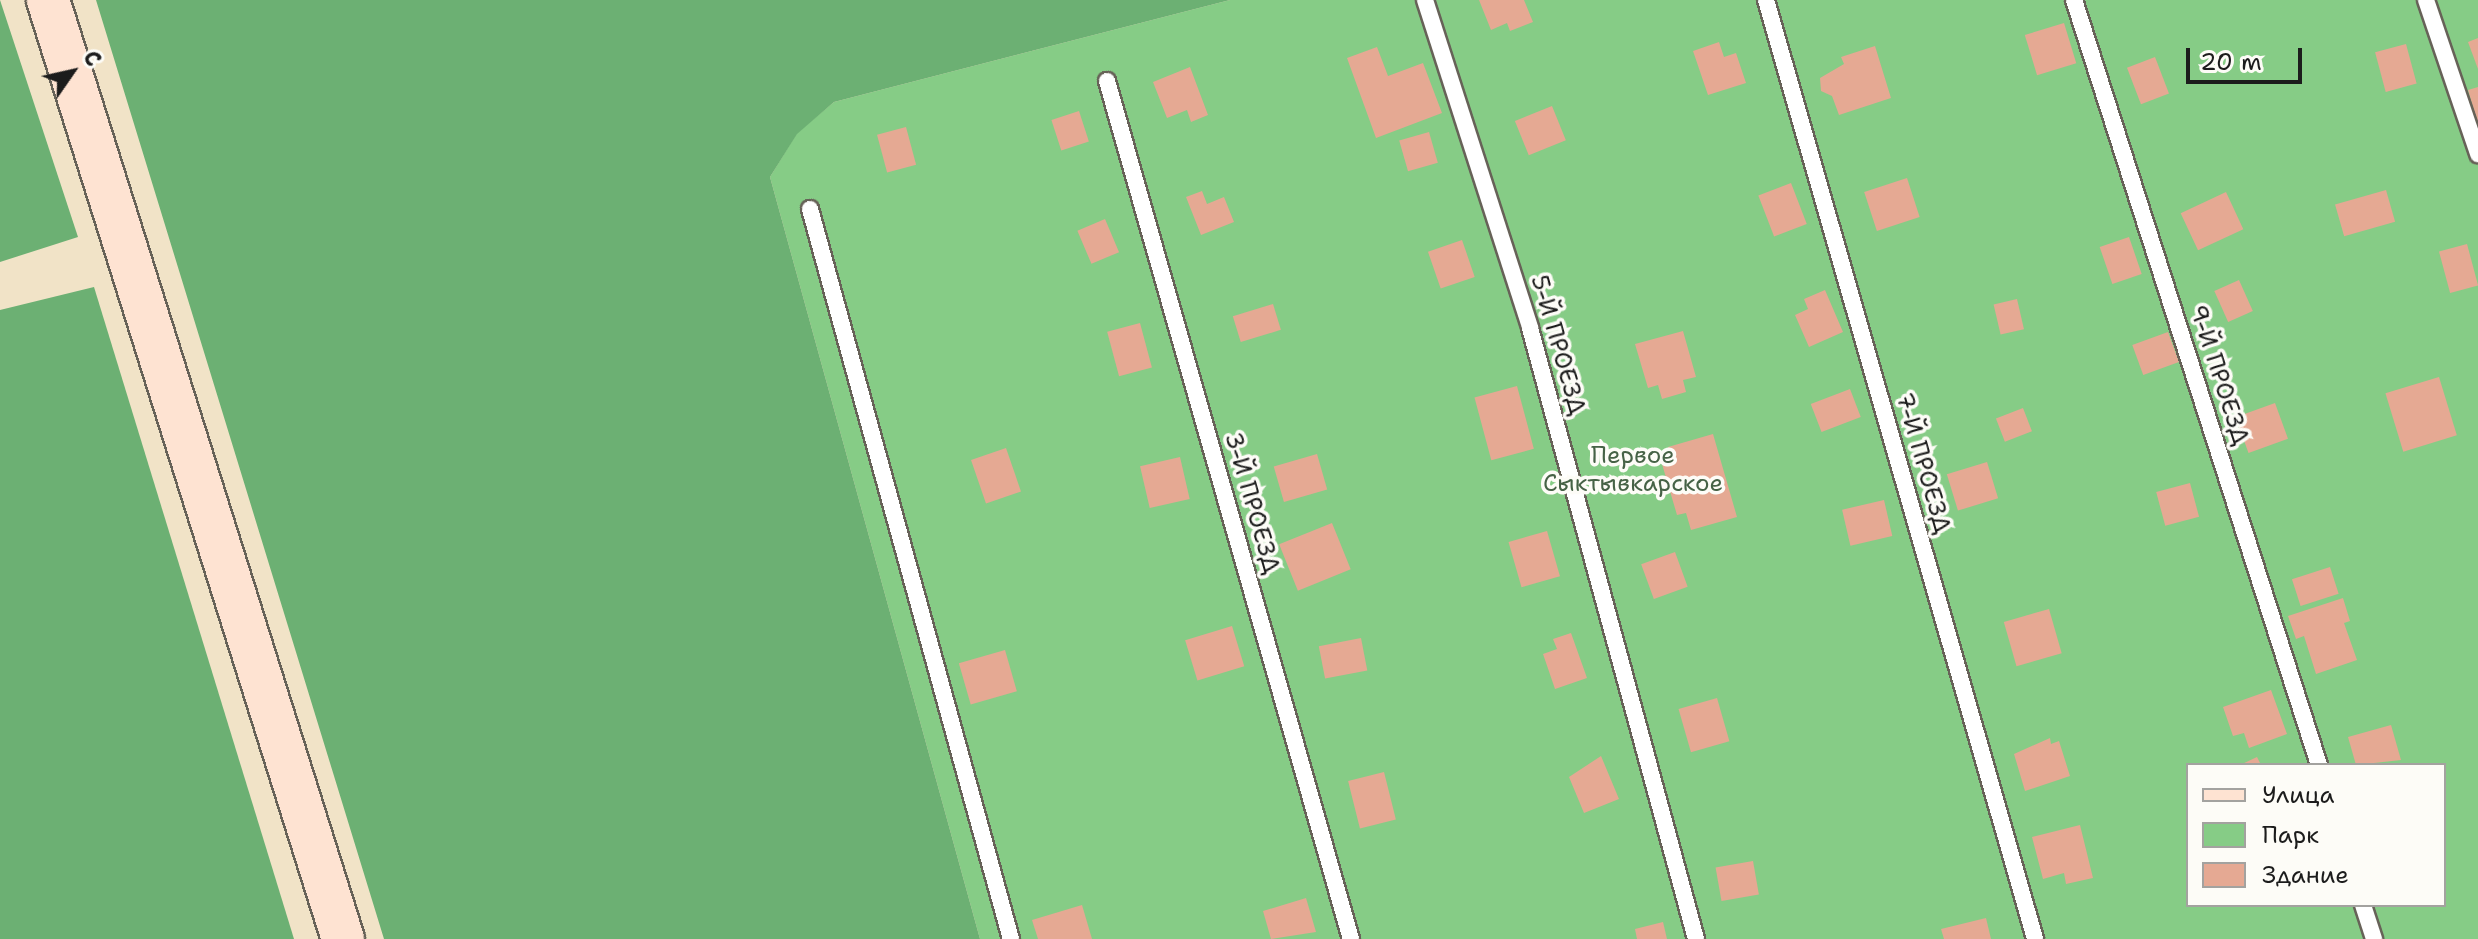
<!DOCTYPE html>
<meta charset="utf-8">
<style>
body{margin:0}
#map{position:relative;width:2478px;height:939px;overflow:hidden;background:#f1e3c7;font-family:"Shantell Sans",sans-serif}
div>[style]{position:absolute}
.green>*{inset:0;background:#86cc86}
.forest>*{inset:0;background:#6cb073}
.building>*{inset:0;background:#e5a993;transform-origin:0 0}
.roads{filter:drop-shadow(2px 0 #676258) drop-shadow(-2px 0 #676258) drop-shadow(0 2px #676258) drop-shadow(0 -2px #676258)}
.service>*{height:16px;margin:-8px;padding:0 8px;transform-origin:8px;border-radius:8px;background:#fff}
.secondary>*{height:42px;margin:-21px;padding:0 21px;transform-origin:21px;border-radius:21px;background:#fee3d2}
span{translate:-50% -50%;white-space:nowrap;text-align:center;line-height:1.15;-webkit-text-stroke:7px #fdfcf7;paint-order:stroke}
.street-label{font-size:24px;color:#1c1c1c}
.park-label{font-size:24px;color:#466246}
.legend{position:absolute;left:2186px;top:763px;width:260px;height:144px;box-sizing:border-box;background:#fdfcf7;border:2px solid #a3a29f;margin:0;padding:10px 14px;list-style:none;font-size:24px;color:#1c1c1c}
.legend li{display:flex;align-items:center;gap:16px;height:40px}
.legend b{width:40px;border:2px solid #a3a29f}
.north{position:absolute;left:32px;top:32px;width:80px;height:80px;-webkit-text-stroke:6px #fdfcf7;paint-order:stroke;rotate:56deg;font-size:22px;font-weight:700;line-height:32px;text-align:center;color:#1c1c1c}
.north::after{content:'';display:block;margin:auto;width:28px;height:36px;background:#1c1c1c;clip-path:polygon(50% 0,100% 100%,50% 72%,0 100%)}
.scale{position:absolute;left:2186px;top:48px;width:116px;height:36px;box-sizing:border-box;border:4px solid #1c1c1c;border-top:0;padding-left:10px;font-size:24px;line-height:28px;white-space:nowrap;color:#1c1c1c;-webkit-text-stroke:6px #fdfcf7;paint-order:stroke}
</style>
<div id="map">
<div class="green">
<div style="clip-path:polygon(evenodd,1230px 0,2478px 0,2478px 939px,980px 939px,770px 177px,797px 133px,834px 102px,1230px 0,2188px 765px,2444px 765px,2444px 905px,2188px 905px,2188px 765px)"></div>
</div>
<div class="forest">
<div style="clip-path:polygon(0 0,78px 237px,0 262px)"></div>
<div style="clip-path:polygon(96px 0,1230px 0,834px 102px,797px 134px,770px 177px,980px 939px,384px 939px)"></div>
<div style="clip-path:polygon(94px 287px,294px 939px,0 939px,0 310px)"></div>
</div>
<div class="building">
<div style="clip-path:polygon(1479px 0,1524px 0,1533px 22px,1510px 31px,1507px 23px,1491px 30px)"></div>
<div style="left:2064px;top:23px;width:42px;height:41px;rotate:73deg"></div>
<div style="clip-path:polygon(2478px 38px,2478px 69px,2468px 42px)"></div>
<div style="clip-path:polygon(1719px 42px,1724px 57px,1736px 53px,1746px 83px,1708px 95px,1693px 51px)"></div>
<div style="left:2406px;top:44px;width:41px;height:32px;rotate:75deg"></div>
<div style="clip-path:polygon(1875px 46px,1891px 98px,1839px 115px,1832px 96px,1821px 91px,1820px 78px,1844px 64px,1841px 57px)"></div>
<div style="clip-path:polygon(1377px 47px,1388px 76px,1423px 63px,1442px 113px,1376px 138px,1347px 58px)"></div>
<div style="left:2155px;top:57px;width:39px;height:30px;rotate:69deg"></div>
<div style="clip-path:polygon(1190px 67px,1208px 115px,1191px 122px,1187px 110px,1167px 118px,1153px 82px)"></div>
<div style="clip-path:polygon(2478px 87px,2478px 121px,2477px 121px,2468px 90px)"></div>
<div style="left:1552px;top:106px;width:37px;height:40px;rotate:68deg"></div>
<div style="left:1079px;top:111px;width:32px;height:29px;rotate:72deg"></div>
<div style="left:906px;top:127px;width:39px;height:30px;rotate:75deg"></div>
<div style="left:1429px;top:132px;width:32px;height:31px;rotate:74deg"></div>
<div style="left:1907px;top:178px;width:41px;height:45px;rotate:72deg"></div>
<div style="left:1791px;top:183px;width:44px;height:35px;rotate:69deg"></div>
<div style="left:2386px;top:190px;width:33px;height:53px;rotate:74deg"></div>
<div style="clip-path:polygon(1202px 191px,1207px 204px,1224px 197px,1234px 222px,1201px 235px,1186px 197px)"></div>
<div style="left:2226px;top:192px;width:41px;height:50px;rotate:65deg"></div>
<div style="left:1105px;top:219px;width:36px;height:30px;rotate:67deg"></div>
<div style="left:2129px;top:237px;width:39px;height:31px;rotate:71deg"></div>
<div style="left:1462px;top:240px;width:39px;height:36px;rotate:71deg"></div>
<div style="left:2467px;top:244px;width:43px;height:29px;rotate:75deg"></div>
<div style="left:2239px;top:280px;width:34px;height:27px;rotate:66deg"></div>
<div style="clip-path:polygon(1825px 290px,1843px 332px,1809px 347px,1795px 315px,1808px 309px,1804px 299px)"></div>
<div style="left:2017px;top:299px;width:31px;height:24px;rotate:77deg"></div>
<div style="left:1273px;top:304px;width:27px;height:42px;rotate:73deg"></div>
<div style="left:1140px;top:323px;width:46px;height:34px;rotate:75deg"></div>
<div style="clip-path:polygon(1683px 331px,1696px 377px,1683px 380px,1686px 392px,1662px 399px,1658px 385px,1648px 388px,1635px 344px)"></div>
<div style="left:2168px;top:332px;width:32px;height:38px;rotate:70deg"></div>
<div style="left:2439px;top:377px;width:61px;height:56px;rotate:73deg"></div>
<div style="left:1517px;top:386px;width:65px;height:44px;rotate:75deg"></div>
<div style="left:1850px;top:389px;width:30px;height:42px;rotate:69deg"></div>
<div style="left:2275px;top:403px;width:38px;height:42px;rotate:70deg"></div>
<div style="left:2023px;top:408px;width:25px;height:29px;rotate:69deg"></div>
<div style="clip-path:polygon(1713px 434px,1737px 517px,1691px 530px,1686px 513px,1677px 515px,1662px 464px,1672px 461px,1668px 447px)"></div>
<div style="left:1006px;top:448px;width:46px;height:37px;rotate:71deg"></div>
<div style="left:1317px;top:454px;width:37px;height:45px;rotate:74deg"></div>
<div style="left:1180px;top:457px;width:43px;height:41px;rotate:77deg"></div>
<div style="left:1987px;top:462px;width:38px;height:42px;rotate:73deg"></div>
<div style="left:2190px;top:483px;width:35px;height:35px;rotate:75deg"></div>
<div style="left:1884px;top:500px;width:37px;height:43px;rotate:77deg"></div>
<div style="left:1332px;top:523px;width:50px;height:57px;rotate:68deg"></div>
<div style="left:1547px;top:531px;width:47px;height:40px;rotate:74deg"></div>
<div style="left:1675px;top:552px;width:37px;height:36px;rotate:70deg"></div>
<div style="left:2330px;top:567px;width:28px;height:40px;rotate:72deg"></div>
<div style="clip-path:polygon(2343px 598px,2350px 621px,2344px 623px,2357px 660px,2316px 674px,2304px 636px,2296px 639px,2288px 616px)"></div>
<div style="left:2049px;top:609px;width:46px;height:47px;rotate:74deg"></div>
<div style="left:1232px;top:626px;width:42px;height:49px;rotate:73deg"></div>
<div style="clip-path:polygon(1571px 633px,1587px 678px,1555px 689px,1543px 654px,1557px 649px,1553px 639px)"></div>
<div style="left:1361px;top:638px;width:33px;height:43px;rotate:79deg"></div>
<div style="left:1005px;top:650px;width:43px;height:48px;rotate:74deg"></div>
<div style="clip-path:polygon(2271px 690px,2287px 734px,2249px 748px,2244px 733px,2233px 736px,2223px 707px)"></div>
<div style="left:1717px;top:698px;width:45px;height:40px;rotate:74deg"></div>
<div style="clip-path:polygon(2391px 725px,2401px 760px,2356px 765px,2348px 737px)"></div>
<div style="clip-path:polygon(2050px 738px,2051px 744px,2059px 741px,2070px 776px,2025px 791px,2014px 754px)"></div>
<div style="clip-path:polygon(1601px 756px,1619px 799px,1584px 813px,1569px 777px)"></div>
<div style="clip-path:polygon(2257px 757px,2261px 765px,2240px 765px)"></div>
<div style="left:1384px;top:772px;width:49px;height:37px;rotate:76deg"></div>
<div style="clip-path:polygon(2080px 825px,2093px 878px,2066px 884px,2064px 873px,2043px 879px,2032px 837px)"></div>
<div style="left:1753px;top:861px;width:34px;height:38px;rotate:80deg"></div>
<div style="clip-path:polygon(1306px 898px,1316px 932px,1271px 939px,1263px 911px)"></div>
<div style="clip-path:polygon(1082px 905px,1092px 939px,1038px 939px,1032px 920px)"></div>
<div style="clip-path:polygon(1986px 918px,1991px 939px,1944px 939px,1941px 929px)"></div>
<div style="clip-path:polygon(1663px 922px,1667px 939px,1637px 939px,1635px 929px)"></div>
</div>
<div class="roads">
<div class="service">
<div style="left:1425px;top:0;width:344px;rotate:72.2deg"></div>
<div style="left:1530px;top:328px;width:633px;rotate:74.8deg"></div>
<div style="left:1766px;top:0;width:977px;rotate:74.01deg"></div>
<div style="left:2074px;top:0;width:803px;rotate:72.24deg"></div>
<div style="left:2426px;top:0;width:163px;rotate:71.3deg"></div>
<div style="left:1107px;top:81px;width:892px;rotate:74.13deg"></div>
<div style="left:810px;top:209px;width:757px;rotate:74.61deg"></div>
<div style="left:2363px;top:905px;width:36px;rotate:72deg"></div>
</div>
<div class="secondary">
<div style="left:48px;top:0;width:984px;rotate:72.56deg"></div>
</div>
</div>
<div class="street-label">
<span style="left:1558px;top:345px;rotate:74deg">5-Й ПРОЕЗД</span>
<span style="left:2219px;top:375px;rotate:72deg">9-Й ПРОЕЗД</span>
<span style="left:1923px;top:463px;rotate:74deg">7-Й ПРОЕЗД</span>
<span style="left:1252px;top:503px;rotate:74deg">3-Й ПРОЕЗД</span>
</div>
<div class="park-label">
<span style="left:1633px;top:470px">Первое<br>Сыктывкарское</span>
</div>
<ul class="legend">
<li><b style="height:10px;background:#fee3d2"></b>Улица</li>
<li><b style="height:22px;background:#86cc86"></b>Парк</li>
<li><b style="height:22px;background:#e5a993"></b>Здание</li>
</ul>
<div class="north">С</div>
<div class="scale">20 m</div>
</div>
